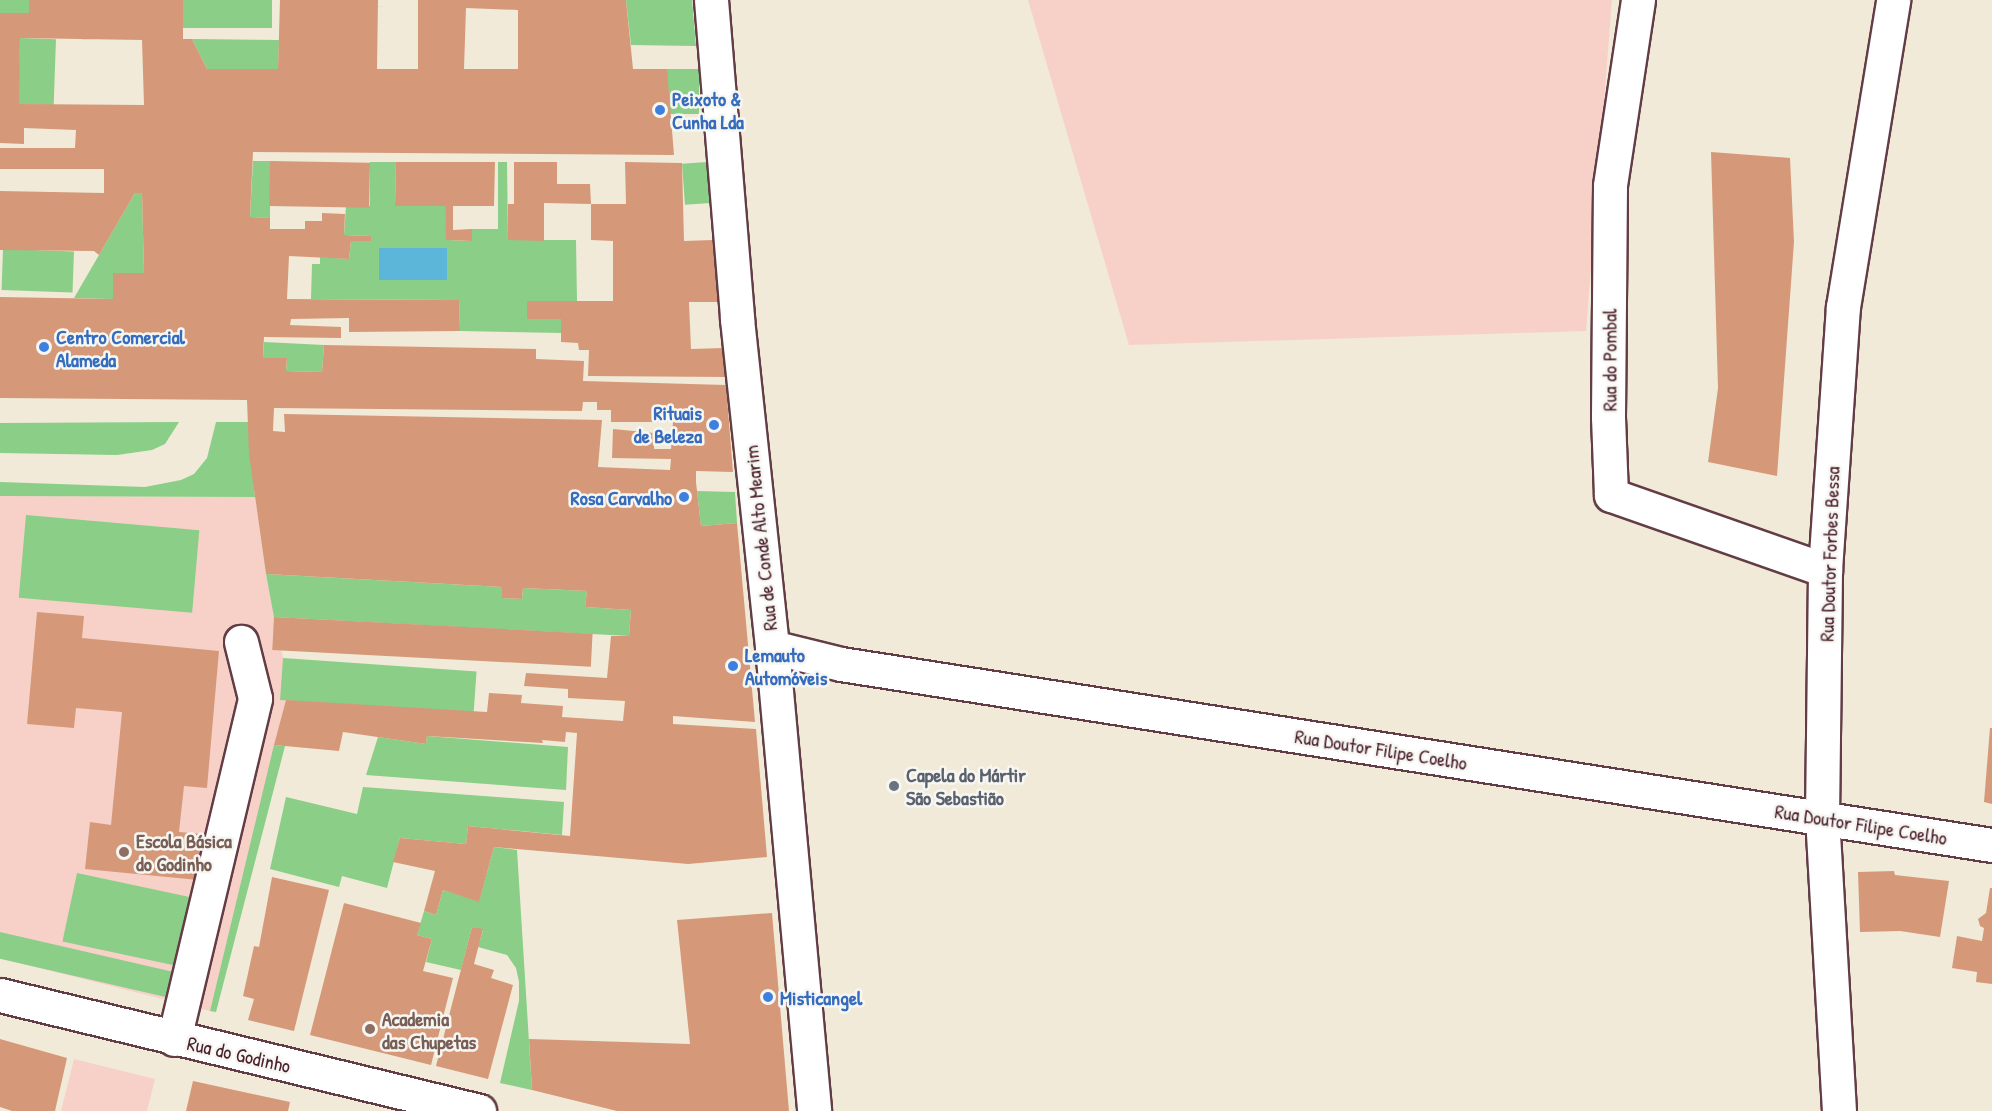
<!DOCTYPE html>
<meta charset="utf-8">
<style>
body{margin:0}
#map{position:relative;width:1992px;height:1111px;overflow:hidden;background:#f1ead8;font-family:"Patrick Hand",sans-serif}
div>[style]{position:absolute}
.built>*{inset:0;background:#f7d1c8}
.green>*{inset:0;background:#8ace87;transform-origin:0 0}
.water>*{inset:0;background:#5cb6da;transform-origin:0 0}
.building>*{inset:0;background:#d59979;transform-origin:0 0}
.roads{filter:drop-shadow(2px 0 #633d45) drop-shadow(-2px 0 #633d45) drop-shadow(0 2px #633d45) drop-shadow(0 -2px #633d45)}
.minor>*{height:33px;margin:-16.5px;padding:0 16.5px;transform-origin:16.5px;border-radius:16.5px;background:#fff}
.dots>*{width:16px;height:16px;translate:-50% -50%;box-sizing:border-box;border:3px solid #f6f6f2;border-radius:50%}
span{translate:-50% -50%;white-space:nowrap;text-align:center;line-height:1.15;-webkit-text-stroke:5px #f6f6f2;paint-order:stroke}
.shop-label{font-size:20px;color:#366cbe;font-weight:700}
.left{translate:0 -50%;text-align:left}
.right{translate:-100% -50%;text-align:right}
.street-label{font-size:20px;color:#4a1f2b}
.worship-label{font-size:20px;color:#5b616d;font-weight:700}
.education-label{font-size:20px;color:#785e54;font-weight:700}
</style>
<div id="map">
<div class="built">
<div style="clip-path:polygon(1028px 0,1612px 0,1586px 331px,1129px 345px)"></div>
<div style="clip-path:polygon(0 496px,255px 497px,266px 574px,283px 658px,286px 700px,210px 1011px,0 958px)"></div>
<div style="clip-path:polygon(74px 1059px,155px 1079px,147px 1111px,61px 1111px)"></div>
</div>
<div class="green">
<div style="left:0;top:0;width:29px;height:13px"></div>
<div style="left:183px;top:0;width:89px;height:28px"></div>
<div style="clip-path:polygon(626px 0,692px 0,696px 46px,631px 45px)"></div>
<div style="left:20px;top:38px;width:36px;height:66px;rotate:2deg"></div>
<div style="clip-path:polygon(192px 39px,279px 40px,278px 69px,207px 69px)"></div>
<div style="left:667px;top:69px;width:32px;height:45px"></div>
<div style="clip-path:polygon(253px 161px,270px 161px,270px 218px,250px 217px)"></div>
<div style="clip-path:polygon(370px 162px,396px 162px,395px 206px,445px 206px,447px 240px,472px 241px,472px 229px,498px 229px,498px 162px,507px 162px,508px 240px,576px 240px,577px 301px,527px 301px,527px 319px,561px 319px,561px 333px,460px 331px,459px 300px,311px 299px,312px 264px,320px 264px,320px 257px,349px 259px,351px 241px,371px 240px,371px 236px,344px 235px,346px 206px,370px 206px)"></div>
<div style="left:707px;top:162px;width:41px;height:25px;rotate:86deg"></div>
<div style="clip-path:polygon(135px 193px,142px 193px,144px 273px,113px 273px,113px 299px,74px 298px)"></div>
<div style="left:3px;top:249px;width:71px;height:41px;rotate:2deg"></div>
<div style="clip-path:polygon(264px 342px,324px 345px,322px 372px,286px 371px,287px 358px,263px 358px)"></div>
<div style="clip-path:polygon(179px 422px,165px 444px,152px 450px,117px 455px,0 453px,0 423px)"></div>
<div style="clip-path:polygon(216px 422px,248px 422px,255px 497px,0 496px,0 482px,145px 487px,181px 480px,194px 474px,207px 458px)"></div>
<div style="clip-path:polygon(697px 491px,735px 492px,737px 523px,701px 526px)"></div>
<div style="left:26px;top:515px;width:174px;height:83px;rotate:5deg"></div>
<div style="clip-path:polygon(266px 574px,502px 587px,502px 598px,522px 599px,523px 588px,587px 591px,585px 607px,631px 610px,629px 636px,274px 617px)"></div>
<div style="left:283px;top:658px;width:194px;height:42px;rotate:4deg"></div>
<div style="clip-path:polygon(427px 736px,568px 747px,566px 790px,366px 775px,378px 737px,426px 744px)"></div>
<div style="clip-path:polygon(274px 745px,285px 746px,216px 1012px,210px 1011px)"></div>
<div style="clip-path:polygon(363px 787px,564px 802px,562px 835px,468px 826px,466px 844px,400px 838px,387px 888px,342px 876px,339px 887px,270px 869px,286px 797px,357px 814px)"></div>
<div style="clip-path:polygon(494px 847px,517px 850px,532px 1090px,500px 1083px,519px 1001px,519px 982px,516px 968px,507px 955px,478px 947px,483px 930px,472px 927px,461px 970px,426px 962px,432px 939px,417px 935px,424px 911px,436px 915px,443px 890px,479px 901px)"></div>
<div style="left:77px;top:873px;width:127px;height:70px;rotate:12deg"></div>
<div style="left:0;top:932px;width:176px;height:26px;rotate:13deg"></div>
</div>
<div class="water">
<div style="left:447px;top:248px;width:32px;height:68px;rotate:90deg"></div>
</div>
<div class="building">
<div style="clip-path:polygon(evenodd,29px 0,183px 0,183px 39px,192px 39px,207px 69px,278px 69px,280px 0,378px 0,377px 69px,418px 69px,418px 0,626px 0,633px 69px,667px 69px,674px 155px,253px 152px,250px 217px,270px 218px,270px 229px,305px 229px,305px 221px,322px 221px,322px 213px,345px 214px,344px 235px,371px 236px,371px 241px,351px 241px,349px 259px,289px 256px,287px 299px,459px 300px,460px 331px,349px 332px,349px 318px,291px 319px,290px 325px,341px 327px,341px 338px,264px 337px,263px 358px,287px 358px,286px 371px,322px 372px,324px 345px,536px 349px,536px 359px,584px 361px,583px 381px,726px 385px,733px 472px,696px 471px,696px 482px,701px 526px,737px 523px,755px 722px,673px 716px,673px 724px,756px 729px,767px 857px,688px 864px,494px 847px,479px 902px,443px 890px,436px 915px,424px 911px,435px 871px,393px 862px,400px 838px,466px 844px,468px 826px,570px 836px,577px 733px,566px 732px,565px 742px,542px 740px,543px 743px,427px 736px,426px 744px,343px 732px,339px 751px,274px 745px,286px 700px,487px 712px,489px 693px,522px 695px,521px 703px,563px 706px,562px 717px,623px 721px,625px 701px,568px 698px,568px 689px,524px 686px,526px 673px,607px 678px,611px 636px,629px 636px,631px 610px,585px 607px,587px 591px,523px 588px,522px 599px,502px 598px,502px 587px,266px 574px,249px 454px,247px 400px,0 398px,0 297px,113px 299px,113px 273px,144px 273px,142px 193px,135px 193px,99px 255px,94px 251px,0 250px,0 191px,104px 193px,104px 169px,0 169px,0 148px,75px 148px,76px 130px,24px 128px,24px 144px,0 143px,0 13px,29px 13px,29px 0,466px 8px,518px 10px,518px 69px,464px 69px,466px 8px,29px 0,20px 38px,142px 40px,144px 105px,19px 104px,20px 38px,29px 0,583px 402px,597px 402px,597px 410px,611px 410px,611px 422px,673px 422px,671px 449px,654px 449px,654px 433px,613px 429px,612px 458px,671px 459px,670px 470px,598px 467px,602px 420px,284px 414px,285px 432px,273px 431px,274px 408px,582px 411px,583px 402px)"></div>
<div style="clip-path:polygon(1711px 152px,1790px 158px,1794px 242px,1777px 476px,1708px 462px,1718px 388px)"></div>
<div style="left:270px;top:161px;width:100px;height:45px;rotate:1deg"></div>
<div style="clip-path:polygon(396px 162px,495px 162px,494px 206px,453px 206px,453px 230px,472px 229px,472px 241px,446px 240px,445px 206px,395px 206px)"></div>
<div style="clip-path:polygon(514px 162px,557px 162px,557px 184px,590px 184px,591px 204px,544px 203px,544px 241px,508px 240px,508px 204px,514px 204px)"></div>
<div style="clip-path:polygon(625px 162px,682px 163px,684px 241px,713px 240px,719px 302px,689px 302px,691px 349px,723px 348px,725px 377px,588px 376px,589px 350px,579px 350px,578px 343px,561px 342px,561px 319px,527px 319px,527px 301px,613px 301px,613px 241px,591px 240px,591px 204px,626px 204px)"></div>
<div style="clip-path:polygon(37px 612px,84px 616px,82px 638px,219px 651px,207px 788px,184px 786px,179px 832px,202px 834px,198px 880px,85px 869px,90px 822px,111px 825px,122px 712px,76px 708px,74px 728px,27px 724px)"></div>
<div style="left:274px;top:617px;width:319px;height:33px;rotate:3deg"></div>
<div style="clip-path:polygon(1990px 728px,1992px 728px,1992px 804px,1984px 802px)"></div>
<div style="clip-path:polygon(1894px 871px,1895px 875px,1949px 881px,1940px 937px,1900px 931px,1860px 932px,1858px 872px)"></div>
<div style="clip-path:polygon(272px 877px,329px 890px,294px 1031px,248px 1020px,254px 999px,243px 996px,254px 946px,259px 947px)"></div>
<div style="clip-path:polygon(1990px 888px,1992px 888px,1992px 984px,1976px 982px,1977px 972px,1952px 968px,1957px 936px,1982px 941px,1984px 928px,1980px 926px,1978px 919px,1986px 913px)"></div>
<div style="clip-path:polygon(344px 903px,421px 923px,417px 935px,432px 939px,423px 971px,453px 978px,431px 1065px,310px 1035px)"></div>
<div style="clip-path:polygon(772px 913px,789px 1111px,617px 1111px,532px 1090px,529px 1039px,690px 1044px,677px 920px)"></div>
<div style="clip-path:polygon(472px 927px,483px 929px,474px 964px,494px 970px,491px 978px,513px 985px,488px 1079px,436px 1066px)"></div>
<div style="clip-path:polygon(0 1039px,67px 1058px,55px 1111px,12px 1111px,0 1107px)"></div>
<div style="clip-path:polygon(193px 1081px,290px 1102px,288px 1111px,186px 1111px)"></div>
</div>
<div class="roads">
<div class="minor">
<div style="left:711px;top:0;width:320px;rotate:85.3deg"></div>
<div style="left:737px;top:319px;width:330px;rotate:83.9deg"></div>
<div style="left:772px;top:647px;width:466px;rotate:84.8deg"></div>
<div style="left:1638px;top:0;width:188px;rotate:98.6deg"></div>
<div style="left:1610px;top:186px;width:231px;rotate:90.5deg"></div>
<div style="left:1608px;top:417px;width:78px;rotate:87.8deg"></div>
<div style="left:1611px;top:495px;width:227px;rotate:19.3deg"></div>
<div style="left:772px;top:647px;width:71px;rotate:13.8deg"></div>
<div style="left:841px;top:664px;width:1165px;rotate:8.94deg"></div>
<div style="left:0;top:995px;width:493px;rotate:13.6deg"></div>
<div style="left:174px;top:1039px;width:350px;rotate:-76.6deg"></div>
<div style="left:255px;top:698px;width:58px;rotate:-104deg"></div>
<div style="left:1839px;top:1111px;width:293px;rotate:-93.3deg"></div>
<div style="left:1822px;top:818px;width:248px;rotate:-89.3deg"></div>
<div style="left:1825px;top:570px;width:264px;rotate:-86.1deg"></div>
<div style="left:1843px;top:307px;width:311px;rotate:-80.7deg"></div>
</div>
</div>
<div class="dots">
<div style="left:660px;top:110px;background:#3f7fe0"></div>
<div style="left:44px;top:347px;background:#3f7fe0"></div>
<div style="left:714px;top:425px;background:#3f7fe0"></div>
<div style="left:684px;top:497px;background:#3f7fe0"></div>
<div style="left:733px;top:666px;background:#3f7fe0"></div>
<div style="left:894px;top:786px;background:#6b7280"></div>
<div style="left:124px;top:852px;background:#8d6e63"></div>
<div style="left:768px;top:997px;background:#3f7fe0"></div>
<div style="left:370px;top:1029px;background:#8d6e63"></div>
</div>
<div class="shop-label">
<span class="left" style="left:672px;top:110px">Peixoto &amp;<br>Cunha Lda</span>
<span class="left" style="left:56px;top:348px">Centro Comercial<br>Alameda</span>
<span class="right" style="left:702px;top:424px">Rituais<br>de Beleza</span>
<span class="right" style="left:672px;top:497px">Rosa Carvalho</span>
<span class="left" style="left:745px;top:666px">Lemauto<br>Automóveis</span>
<span class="left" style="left:780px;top:997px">Misticangel</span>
</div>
<div class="street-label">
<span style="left:1609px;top:360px;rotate:-90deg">Rua do Pombal</span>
<span style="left:760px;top:538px;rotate:-96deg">Rua de Conde Alto Mearim</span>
<span style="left:1829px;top:554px;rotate:-88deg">Rua Doutor Forbes Bessa</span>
<span style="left:1381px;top:749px;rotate:9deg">Rua Doutor Filipe Coelho</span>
<span style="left:1861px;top:824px;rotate:9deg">Rua Doutor Filipe Coelho</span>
<span style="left:239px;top:1054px;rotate:13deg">Rua do Godinho</span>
</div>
<div class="worship-label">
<span class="left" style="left:906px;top:786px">Capela do Mártir<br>São Sebastião</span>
</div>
<div class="education-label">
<span class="left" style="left:136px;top:852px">Escola Básica<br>do Godinho</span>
<span class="left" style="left:382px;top:1030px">Academia<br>das Chupetas</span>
</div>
</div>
